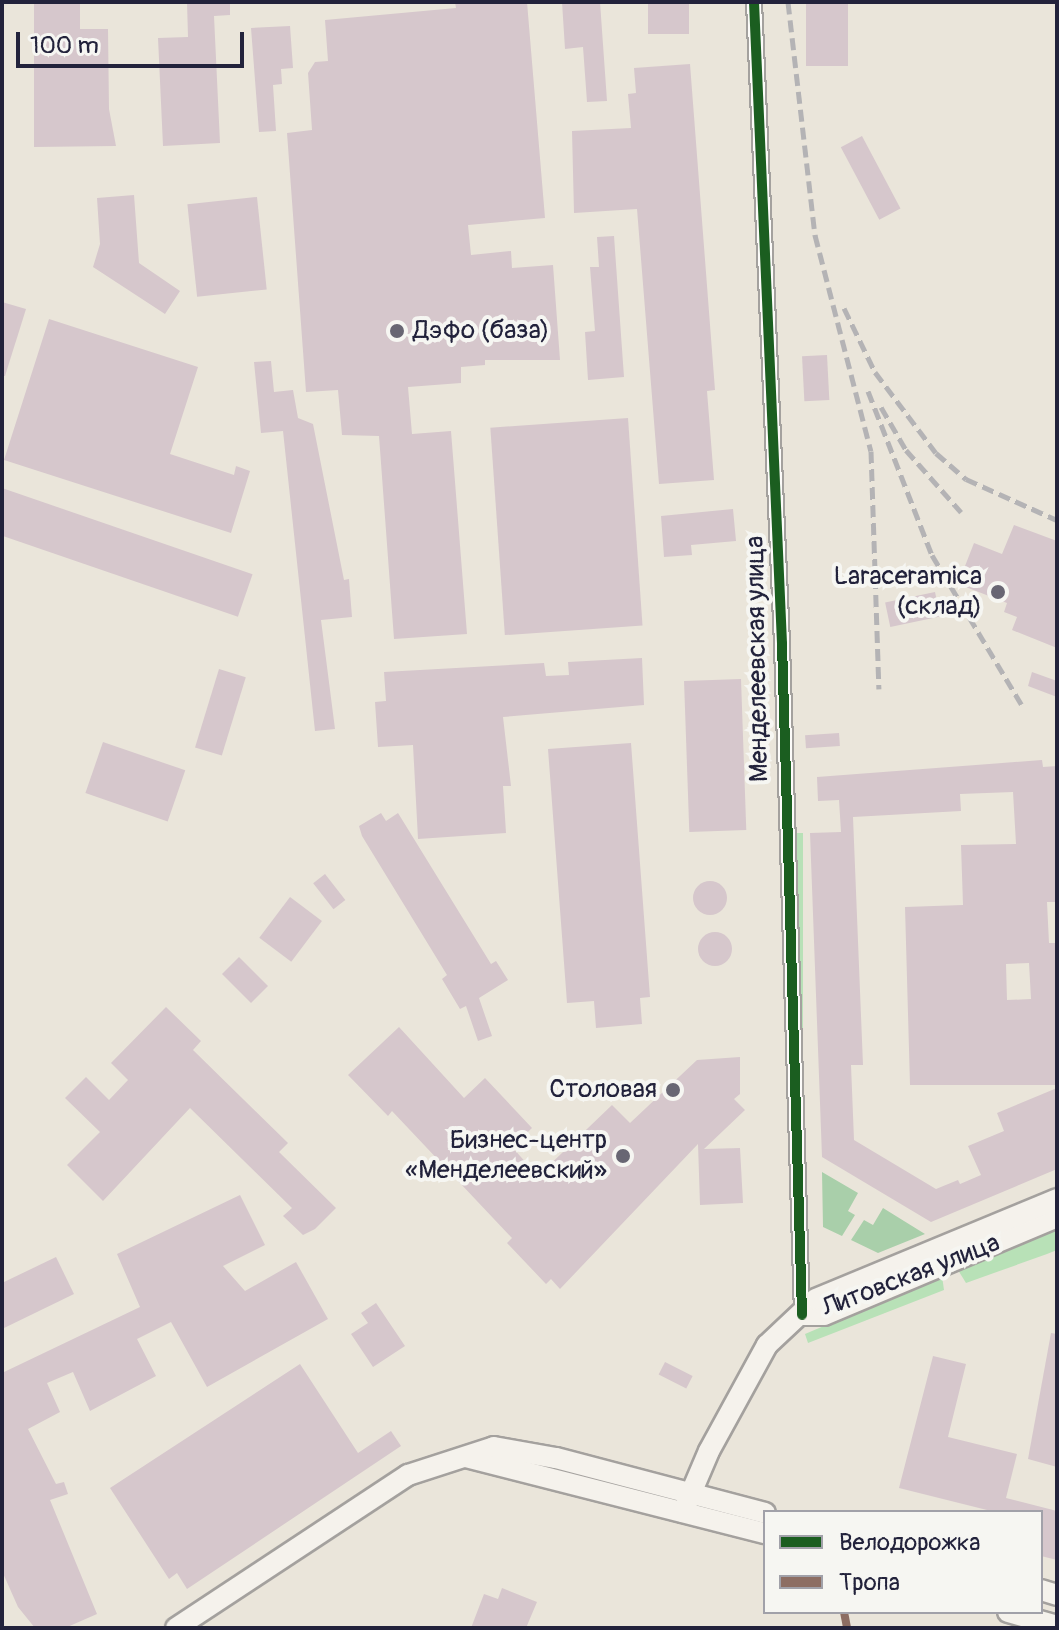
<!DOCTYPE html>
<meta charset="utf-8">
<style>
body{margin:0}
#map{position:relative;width:1059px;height:1630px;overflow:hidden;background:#eae5da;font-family:Pangolin,sans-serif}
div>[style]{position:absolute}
.green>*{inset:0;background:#b8e1b7;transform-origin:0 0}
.forest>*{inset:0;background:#a9cfaa}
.building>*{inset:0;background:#d6c7cc;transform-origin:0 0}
.round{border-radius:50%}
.roads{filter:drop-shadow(2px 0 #a4a19e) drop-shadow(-2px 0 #a4a19e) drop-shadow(0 2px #a4a19e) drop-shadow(0 -2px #a4a19e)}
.street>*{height:14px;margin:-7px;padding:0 7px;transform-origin:7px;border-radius:7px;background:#fcfbf9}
.secondary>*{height:20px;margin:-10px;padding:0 10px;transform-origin:10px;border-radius:10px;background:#f5f2ec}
.rail>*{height:5px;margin-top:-2.5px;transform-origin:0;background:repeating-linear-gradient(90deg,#b4b3b5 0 12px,transparent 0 18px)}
.quiet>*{height:8px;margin-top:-4px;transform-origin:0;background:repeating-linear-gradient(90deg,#8d6e63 0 16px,transparent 0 24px)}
.cycleway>*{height:10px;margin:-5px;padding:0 5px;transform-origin:5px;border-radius:5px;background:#1b5e20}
.dots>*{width:22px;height:22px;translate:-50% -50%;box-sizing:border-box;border:4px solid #f6f6f2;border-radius:50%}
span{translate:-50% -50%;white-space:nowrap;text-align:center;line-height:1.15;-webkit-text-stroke:8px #f6f6f2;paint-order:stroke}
.poi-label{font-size:26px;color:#22223b}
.left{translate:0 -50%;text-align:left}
.right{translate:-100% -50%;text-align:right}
.street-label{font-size:26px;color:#22223b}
.frame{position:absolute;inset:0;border:4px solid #22223b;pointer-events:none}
.legend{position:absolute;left:763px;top:1510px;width:280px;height:104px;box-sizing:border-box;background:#f6f6f2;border:2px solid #a1a1a9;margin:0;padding:10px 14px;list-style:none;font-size:24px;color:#22223b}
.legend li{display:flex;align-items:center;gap:16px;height:40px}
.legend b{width:40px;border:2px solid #a1a1a9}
.scale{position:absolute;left:16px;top:32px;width:228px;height:36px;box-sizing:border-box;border:4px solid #22223b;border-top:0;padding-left:10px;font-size:24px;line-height:28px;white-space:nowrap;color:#22223b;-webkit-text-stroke:6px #f6f6f2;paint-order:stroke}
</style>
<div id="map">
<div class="green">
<div style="left:796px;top:833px;width:7px;height:261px"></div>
<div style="clip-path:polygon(1057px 1228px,1057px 1250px,1047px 1254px,966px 1283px,958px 1270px)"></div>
<div style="clip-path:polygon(942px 1276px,944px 1290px,808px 1343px,805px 1334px)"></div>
</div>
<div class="forest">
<div style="clip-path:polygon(822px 1172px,858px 1193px,848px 1211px,855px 1215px,842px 1236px,823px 1227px)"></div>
<div style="clip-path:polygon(883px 1208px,925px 1234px,878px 1253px,851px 1240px,864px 1220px,873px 1225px)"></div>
</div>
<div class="building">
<div style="clip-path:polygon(34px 2px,80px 2px,80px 29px,108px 29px,109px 109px,116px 146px,34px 147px)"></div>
<div style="clip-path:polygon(187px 2px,230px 2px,230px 15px,214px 16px,220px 143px,163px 146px,158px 38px,188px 37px)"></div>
<div style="clip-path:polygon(455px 2px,527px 2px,545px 218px,468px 225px,471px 255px,511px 251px,512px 268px,553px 265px,560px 360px,485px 360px,485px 365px,461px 367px,461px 383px,408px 387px,412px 434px,451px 431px,467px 634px,394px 639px,379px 436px,342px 435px,338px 390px,306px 392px,287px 133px,312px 130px,308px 73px,315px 62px,328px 61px,325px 20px,456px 8px)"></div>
<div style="clip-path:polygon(562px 2px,600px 2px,607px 101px,587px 102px,583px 47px,565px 49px)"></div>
<div style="left:648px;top:2px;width:41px;height:32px"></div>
<div style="left:806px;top:2px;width:42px;height:64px"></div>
<div style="clip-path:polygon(290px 26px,293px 68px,281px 69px,282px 84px,273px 85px,276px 131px,259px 132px,251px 28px)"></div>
<div style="clip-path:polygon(690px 64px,715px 390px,707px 391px,714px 480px,659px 484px,637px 209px,574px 213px,572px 131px,631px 128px,628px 94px,636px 93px,634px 68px)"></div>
<div style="left:862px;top:136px;width:82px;height:24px;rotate:62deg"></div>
<div style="clip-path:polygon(134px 195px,139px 263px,180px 291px,165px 314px,93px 267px,100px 244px,97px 198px)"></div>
<div style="left:257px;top:197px;width:93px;height:70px;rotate:84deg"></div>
<div style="clip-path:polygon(614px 236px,624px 377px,588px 380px,585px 332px,595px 331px,590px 267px,599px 267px,597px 237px)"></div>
<div style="clip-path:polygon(2px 302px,26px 309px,5px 376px,2px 376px)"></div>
<div style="clip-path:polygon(49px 319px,198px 367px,170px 454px,234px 475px,236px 466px,250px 471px,231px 533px,4px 460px)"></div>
<div style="left:827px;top:355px;width:45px;height:25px;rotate:87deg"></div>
<div style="clip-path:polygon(271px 361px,274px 392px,293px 390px,298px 418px,313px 424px,344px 580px,349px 579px,352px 617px,321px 620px,335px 729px,315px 731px,283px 431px,261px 433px,254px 362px)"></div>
<div style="left:628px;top:418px;width:208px;height:138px;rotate:86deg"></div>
<div style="left:2px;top:488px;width:265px;height:45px;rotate:19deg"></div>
<div style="clip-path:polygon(733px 509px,736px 541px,691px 545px,692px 555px,664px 557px,661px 516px)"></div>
<div style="clip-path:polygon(1014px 525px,1057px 541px,1057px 648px,1012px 630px,1017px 617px,1004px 612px,1007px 603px,958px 584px,974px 543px,1002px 554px)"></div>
<div style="left:935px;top:592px;width:25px;height:51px;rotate:78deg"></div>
<div style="clip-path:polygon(642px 658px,644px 705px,503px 717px,511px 786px,503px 786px,506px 833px,418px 839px,413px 745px,378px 747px,375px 702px,386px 701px,384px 672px,544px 663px,546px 676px,569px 675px,568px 662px)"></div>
<div style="left:219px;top:669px;width:28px;height:82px;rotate:17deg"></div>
<div style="clip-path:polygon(1032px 672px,1057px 681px,1057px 697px,1028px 686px)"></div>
<div style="left:741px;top:679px;width:151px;height:57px;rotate:88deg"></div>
<div style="left:839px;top:733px;width:13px;height:34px;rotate:86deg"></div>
<div style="left:103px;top:742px;width:87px;height:54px;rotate:19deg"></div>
<div style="clip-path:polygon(631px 743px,650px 997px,640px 998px,642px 1024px,596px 1028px,594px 1001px,567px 1003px,548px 749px)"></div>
<div style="clip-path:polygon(evenodd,1042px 760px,1043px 767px,1057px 766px,1057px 902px,1047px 902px,1049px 943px,1057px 943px,1057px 1085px,910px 1085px,905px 907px,963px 905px,961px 845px,1016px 844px,1013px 792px,960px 794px,961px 811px,853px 817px,863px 1065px,851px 1065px,854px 1140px,936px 1189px,958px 1180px,960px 1184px,981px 1175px,968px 1146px,1004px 1131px,997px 1113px,1057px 1088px,1057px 1169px,931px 1222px,822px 1157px,810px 833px,841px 832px,839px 800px,818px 801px,817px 777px,1042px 760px,1029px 963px,1031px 999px,1007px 1000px,1006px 964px,1029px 963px)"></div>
<div style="clip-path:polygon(381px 813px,386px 821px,398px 813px,491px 964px,496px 961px,508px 980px,479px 998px,492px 1036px,478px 1041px,466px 1006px,460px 1009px,442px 979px,447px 975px,362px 836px,359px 826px)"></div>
<div style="left:325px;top:874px;width:33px;height:15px;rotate:52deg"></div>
<div class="round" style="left:693px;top:881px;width:34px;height:34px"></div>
<div style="left:290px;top:897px;width:40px;height:51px;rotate:37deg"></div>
<div class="round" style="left:698px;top:932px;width:34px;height:34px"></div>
<div style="left:239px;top:957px;width:41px;height:24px;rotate:45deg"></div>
<div style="clip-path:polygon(166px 1007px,201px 1041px,193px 1050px,288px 1143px,279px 1152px,336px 1208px,315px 1229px,303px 1235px,283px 1216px,292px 1208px,190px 1108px,103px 1201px,67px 1165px,100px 1132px,65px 1098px,86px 1077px,109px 1100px,128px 1080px,111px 1063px)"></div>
<div style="clip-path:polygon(399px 1027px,464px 1098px,485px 1078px,532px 1128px,512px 1147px,538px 1176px,612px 1105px,630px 1123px,697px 1060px,740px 1057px,740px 1094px,734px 1099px,745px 1110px,704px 1149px,740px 1148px,743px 1203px,700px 1205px,698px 1144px,560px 1289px,551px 1279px,546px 1284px,507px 1243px,512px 1238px,392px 1111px,388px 1116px,348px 1075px)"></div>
<div style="clip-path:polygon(240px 1195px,265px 1245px,223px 1266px,245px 1291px,296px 1262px,328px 1319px,207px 1387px,171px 1322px,137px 1339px,156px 1376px,90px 1411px,73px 1372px,47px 1383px,60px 1412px,28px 1429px,56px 1484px,64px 1482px,68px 1494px,50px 1500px,97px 1614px,65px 1628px,35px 1628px,18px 1607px,2px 1571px,2px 1373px,140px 1307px,117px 1254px)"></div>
<div style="clip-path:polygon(56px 1257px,74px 1294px,2px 1329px,2px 1283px)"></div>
<div style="clip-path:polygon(376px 1303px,405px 1346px,373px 1367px,351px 1334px,368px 1323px,361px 1313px)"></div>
<div style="clip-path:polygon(1051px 1333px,1057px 1334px,1057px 1467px,1028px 1459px)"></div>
<div style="clip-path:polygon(933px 1356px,966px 1364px,948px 1437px,1017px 1454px,1006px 1498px,1057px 1511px,1057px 1560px,1041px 1556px,1041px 1512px,995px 1512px,899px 1488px)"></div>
<div style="left:665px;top:1362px;width:31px;height:14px;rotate:27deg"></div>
<div style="clip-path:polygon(300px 1364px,358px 1453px,391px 1431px,401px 1446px,187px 1589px,177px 1573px,169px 1579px,110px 1488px)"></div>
<div style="clip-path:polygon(502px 1588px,537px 1602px,526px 1628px,471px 1628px,484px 1594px,498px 1599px)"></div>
</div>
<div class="roads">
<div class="street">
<div style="left:754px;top:2px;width:643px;rotate:87.5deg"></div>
<div style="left:782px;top:644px;width:671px;rotate:88.29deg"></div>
</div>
<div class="secondary">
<div style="left:802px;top:1315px;width:22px"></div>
<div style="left:824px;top:1315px;width:253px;rotate:-22.8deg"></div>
<div style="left:466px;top:1457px;width:309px;rotate:14.3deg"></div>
<div style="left:683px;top:1512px;width:66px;rotate:-66.9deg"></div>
<div style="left:709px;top:1451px;width:121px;rotate:-61.3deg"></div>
<div style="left:767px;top:1345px;width:67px;rotate:-43.2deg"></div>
<div style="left:816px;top:1299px;width:261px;rotate:-22.5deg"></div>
<div style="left:1041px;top:1590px;width:17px;rotate:17deg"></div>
<div style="left:1008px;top:1612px;width:51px;rotate:15.9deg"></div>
<div style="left:176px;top:1628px;width:278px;rotate:-33.4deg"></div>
<div style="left:408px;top:1475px;width:90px;rotate:-18deg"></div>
<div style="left:494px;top:1447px;width:63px;rotate:10.1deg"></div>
<div style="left:556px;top:1458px;width:216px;rotate:14.7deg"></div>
</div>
</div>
<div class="rail">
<div style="left:788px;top:2px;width:235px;rotate:83.4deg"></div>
<div style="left:815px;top:235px;width:223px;rotate:75.5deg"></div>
<div style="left:871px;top:451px;width:238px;rotate:88.1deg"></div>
<div style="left:844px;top:308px;width:71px;rotate:64.2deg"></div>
<div style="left:875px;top:372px;width:101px;rotate:53deg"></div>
<div style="left:936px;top:453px;width:40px;rotate:41deg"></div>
<div style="left:966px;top:479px;width:100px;rotate:24.3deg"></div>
<div style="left:868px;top:391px;width:176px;rotate:68.7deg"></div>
<div style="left:932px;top:555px;width:174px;rotate:59.1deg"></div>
<div style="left:881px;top:407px;width:50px;rotate:59.8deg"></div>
<div style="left:906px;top:450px;width:83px;rotate:48.4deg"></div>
</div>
<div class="quiet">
<div style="left:844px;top:1612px;width:16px;rotate:79deg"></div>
</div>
<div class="cycleway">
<div style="left:754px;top:2px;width:643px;rotate:87.5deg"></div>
<div style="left:782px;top:644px;width:671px;rotate:88.29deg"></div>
</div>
<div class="dots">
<div style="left:397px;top:331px;background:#686673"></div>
<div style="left:998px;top:592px;background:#686673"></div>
<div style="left:673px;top:1090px;background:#686673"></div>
<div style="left:623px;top:1156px;background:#686673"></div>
</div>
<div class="poi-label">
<span class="left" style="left:413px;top:331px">Дэфо (база)</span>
<span class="right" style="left:982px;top:592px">Laraceramica<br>(склад)</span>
<span class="right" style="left:657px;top:1090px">Столовая</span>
<span class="right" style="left:607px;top:1156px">Бизнес-центр<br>«Менделеевский»</span>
</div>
<div class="street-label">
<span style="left:758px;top:659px;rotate:-91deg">Менделеевская улица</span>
<span style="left:911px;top:1276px;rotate:-21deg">Литовская улица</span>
</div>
<div class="frame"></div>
<ul class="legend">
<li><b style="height:10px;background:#1b5e20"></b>Велодорожка</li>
<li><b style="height:10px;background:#8d6e63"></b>Тропа</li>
</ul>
<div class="scale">100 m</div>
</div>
